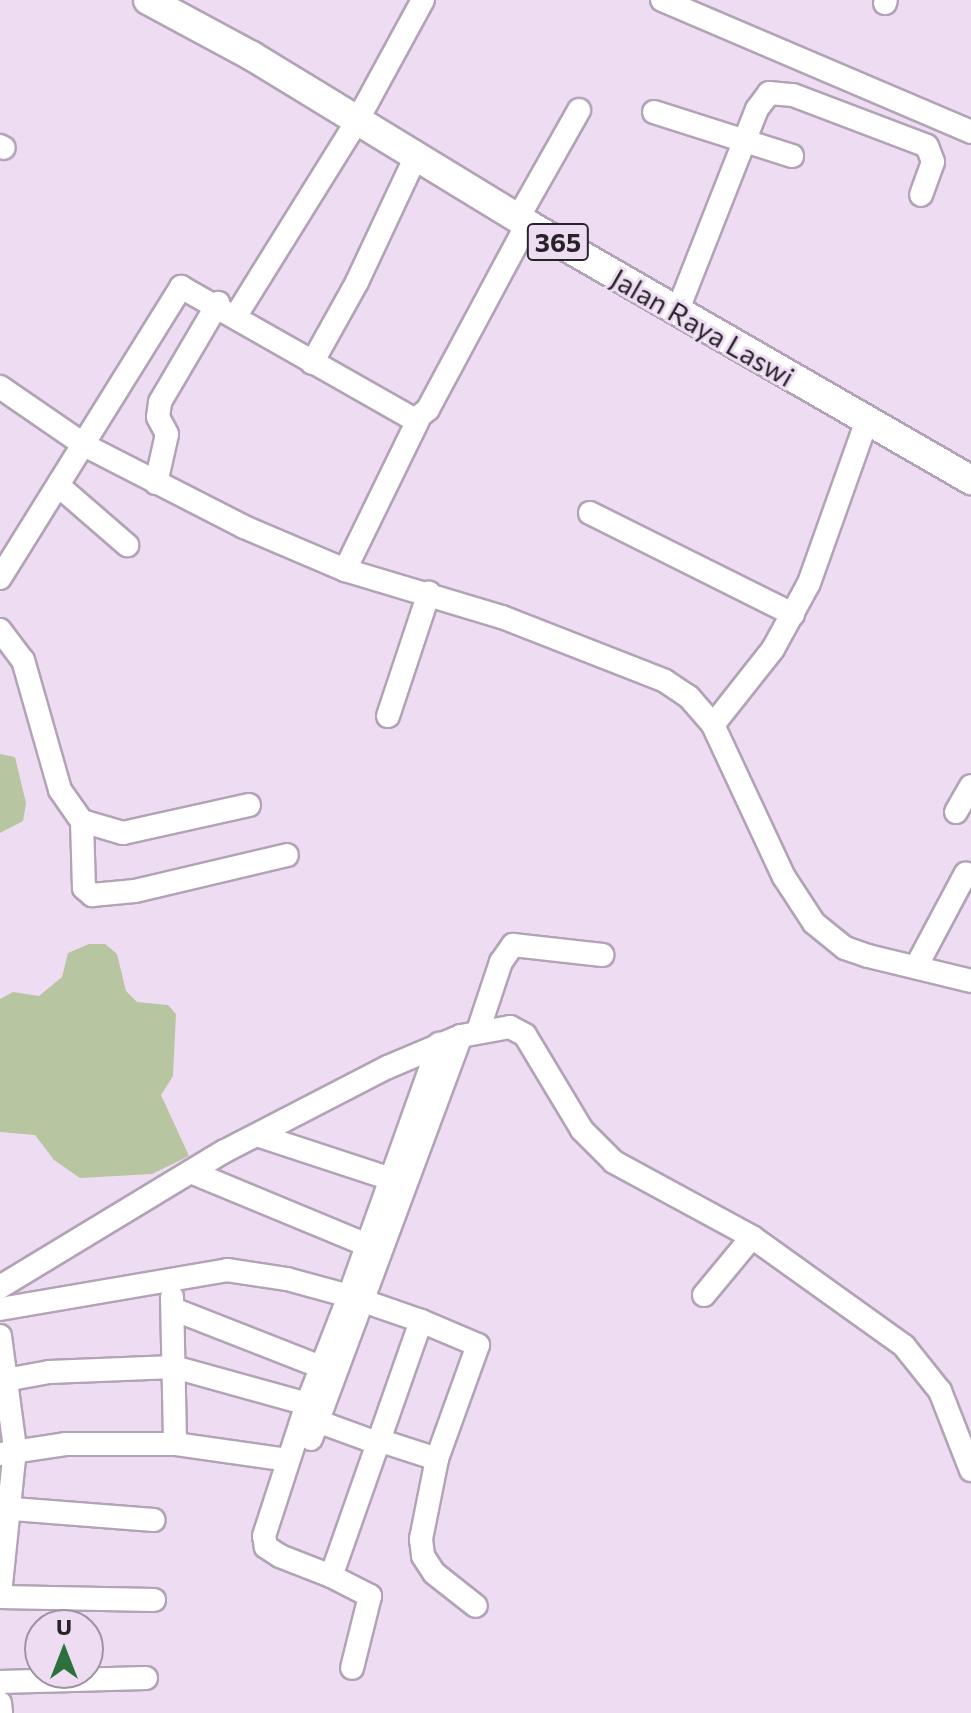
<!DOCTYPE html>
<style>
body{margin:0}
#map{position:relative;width:971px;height:1713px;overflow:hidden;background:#eeddf2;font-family:Commissioner,sans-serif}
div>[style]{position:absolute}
.green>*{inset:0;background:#b7c5a0}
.roads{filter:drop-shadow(2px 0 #b2a3b6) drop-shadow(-2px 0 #b2a3b6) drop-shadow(0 2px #b2a3b6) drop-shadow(0 -2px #b2a3b6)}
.minor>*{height:22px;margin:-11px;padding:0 11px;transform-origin:11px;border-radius:11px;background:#fff}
.major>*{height:28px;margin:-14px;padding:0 14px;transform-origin:14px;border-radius:14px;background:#fff}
span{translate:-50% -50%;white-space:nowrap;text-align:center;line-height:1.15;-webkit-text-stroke:6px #eeddf2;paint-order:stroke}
.shield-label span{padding:2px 6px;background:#eeddf2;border:2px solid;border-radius:6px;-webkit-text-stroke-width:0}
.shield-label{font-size:26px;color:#282229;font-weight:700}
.street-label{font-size:28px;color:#282229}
.north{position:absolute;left:24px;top:1609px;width:80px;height:80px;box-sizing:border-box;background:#eeddf2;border:2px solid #9f92a2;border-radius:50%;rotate:0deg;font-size:22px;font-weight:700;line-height:32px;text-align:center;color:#282229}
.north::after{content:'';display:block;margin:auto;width:28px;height:36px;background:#2c703b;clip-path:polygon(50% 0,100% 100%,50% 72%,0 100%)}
</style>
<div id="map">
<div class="green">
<div style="clip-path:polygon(0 754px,15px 757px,26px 803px,23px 821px,0 833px)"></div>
<div style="clip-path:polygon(89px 944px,105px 944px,117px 954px,126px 991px,137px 1002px,168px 1005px,176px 1014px,173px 1076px,161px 1095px,189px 1156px,152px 1174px,80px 1178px,54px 1160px,35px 1135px,0 1132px,0 999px,13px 992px,39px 996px,62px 977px,68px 953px)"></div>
</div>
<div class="roads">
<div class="minor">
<div style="left:662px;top:0;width:336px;rotate:23.1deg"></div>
<div style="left:885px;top:3px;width:3px;rotate:-72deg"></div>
<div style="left:654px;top:112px;width:145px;rotate:17.7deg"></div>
<div style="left:0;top:146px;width:4px;rotate:27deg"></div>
<div style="left:518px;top:218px;width:124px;rotate:-60.5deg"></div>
<div style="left:677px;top:312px;width:218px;rotate:-68.5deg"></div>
<div style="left:757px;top:109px;width:20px;rotate:-53deg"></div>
<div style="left:769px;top:93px;width:24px;rotate:5deg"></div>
<div style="left:793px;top:95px;width:143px;rotate:20.8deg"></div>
<div style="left:927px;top:146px;width:17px;rotate:69deg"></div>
<div style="left:933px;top:162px;width:35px;rotate:110deg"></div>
<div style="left:237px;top:314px;width:227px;rotate:-58.1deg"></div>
<div style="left:357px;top:121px;width:138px;rotate:-61.4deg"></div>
<div style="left:312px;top:363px;width:93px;rotate:-60.9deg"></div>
<div style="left:357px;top:282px;width:139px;rotate:-64.9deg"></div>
<div style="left:0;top:387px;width:104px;rotate:34.5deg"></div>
<div style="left:86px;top:446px;width:178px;rotate:27.1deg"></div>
<div style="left:244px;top:527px;width:110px;rotate:23.1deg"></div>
<div style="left:345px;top:570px;width:164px;rotate:16.7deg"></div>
<div style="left:502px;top:617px;width:175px;rotate:21.4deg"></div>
<div style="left:665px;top:681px;width:29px;rotate:34deg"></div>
<div style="left:689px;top:697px;width:37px;rotate:49deg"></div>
<div style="left:713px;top:725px;width:168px;rotate:65deg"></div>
<div style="left:784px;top:877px;width:55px;rotate:56.9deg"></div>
<div style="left:814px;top:923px;width:40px;rotate:39deg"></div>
<div style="left:845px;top:948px;width:24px;rotate:19deg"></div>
<div style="left:868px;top:956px;width:106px;rotate:13.6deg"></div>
<div style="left:156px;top:483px;width:50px;rotate:-77.3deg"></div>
<div style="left:167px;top:434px;width:19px;rotate:-118deg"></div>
<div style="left:158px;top:417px;width:15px;rotate:-82deg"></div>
<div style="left:160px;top:402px;width:115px;rotate:-59.6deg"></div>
<div style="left:60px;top:487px;width:89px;rotate:40.9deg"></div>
<div style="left:590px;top:513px;width:227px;rotate:26.5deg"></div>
<div style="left:345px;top:570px;width:167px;rotate:-64deg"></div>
<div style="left:0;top:578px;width:343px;rotate:-58.1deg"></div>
<div style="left:181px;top:287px;width:269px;rotate:29.6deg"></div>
<div style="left:415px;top:420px;width:17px;rotate:-40deg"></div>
<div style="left:428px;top:409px;width:210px;rotate:-61.8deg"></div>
<div style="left:0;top:630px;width:38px;rotate:53deg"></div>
<div style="left:23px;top:660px;width:135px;rotate:74.1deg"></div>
<div style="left:60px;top:790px;width:38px;rotate:55deg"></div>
<div style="left:82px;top:821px;width:43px;rotate:16.3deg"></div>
<div style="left:123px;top:833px;width:129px;rotate:-12.5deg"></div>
<div style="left:388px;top:716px;width:130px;rotate:-71.6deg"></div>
<div style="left:713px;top:725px;width:97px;rotate:-51.7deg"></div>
<div style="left:773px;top:649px;width:75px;rotate:-61.4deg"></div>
<div style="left:809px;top:583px;width:173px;rotate:-70.4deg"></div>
<div style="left:956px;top:812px;width:30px;rotate:-60deg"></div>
<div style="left:82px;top:821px;width:67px;rotate:88.3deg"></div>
<div style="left:84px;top:888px;width:11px;rotate:41deg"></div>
<div style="left:92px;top:895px;width:43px;rotate:-5.3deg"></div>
<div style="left:135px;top:891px;width:156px;rotate:-13.3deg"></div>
<div style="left:916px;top:967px;width:106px;rotate:-62deg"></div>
<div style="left:478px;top:1031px;width:73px;rotate:-71.6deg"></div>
<div style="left:501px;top:962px;width:21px;rotate:-55deg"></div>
<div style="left:513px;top:945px;width:90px;rotate:6.4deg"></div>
<div style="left:257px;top:1135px;width:141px;rotate:18.2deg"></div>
<div style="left:191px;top:1172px;width:191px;rotate:22.5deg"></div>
<div style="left:0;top:1287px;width:263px;rotate:-31.2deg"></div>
<div style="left:225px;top:1151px;width:183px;rotate:-27.3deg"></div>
<div style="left:388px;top:1067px;width:79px;rotate:-23deg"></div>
<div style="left:461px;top:1036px;width:50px;rotate:-10.4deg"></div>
<div style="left:510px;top:1027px;width:17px;rotate:28deg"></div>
<div style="left:525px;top:1035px;width:111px;rotate:59deg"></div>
<div style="left:582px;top:1130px;width:45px;rotate:45deg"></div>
<div style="left:614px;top:1162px;width:157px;rotate:28.5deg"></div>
<div style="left:752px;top:1237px;width:187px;rotate:35.6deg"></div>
<div style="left:904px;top:1346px;width:58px;rotate:51.3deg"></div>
<div style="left:940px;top:1391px;width:85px;rotate:68.6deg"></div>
<div style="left:704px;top:1295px;width:75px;rotate:-50.4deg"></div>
<div style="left:172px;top:1297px;width:147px;rotate:88.8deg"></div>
<div style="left:0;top:1309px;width:230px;rotate:-9.7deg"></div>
<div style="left:227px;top:1270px;width:61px;rotate:8.5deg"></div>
<div style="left:287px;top:1279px;width:64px;rotate:15.3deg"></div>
<div style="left:349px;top:1296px;width:76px;rotate:19.1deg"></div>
<div style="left:421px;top:1321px;width:270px;rotate:109.4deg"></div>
<div style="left:331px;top:1576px;width:55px;rotate:-158.6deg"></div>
<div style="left:280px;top:1556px;width:17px;rotate:-147deg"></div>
<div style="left:266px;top:1547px;width:11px;rotate:-100deg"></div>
<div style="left:264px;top:1536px;width:139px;rotate:-72deg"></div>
<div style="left:307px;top:1404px;width:116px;rotate:-68.7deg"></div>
<div style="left:349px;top:1296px;width:268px;rotate:-70.3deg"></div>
<div style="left:173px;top:1309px;width:173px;rotate:21.4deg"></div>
<div style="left:421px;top:1321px;width:62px;rotate:22.8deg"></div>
<div style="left:478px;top:1345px;width:121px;rotate:109.8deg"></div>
<div style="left:437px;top:1459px;width:82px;rotate:101.3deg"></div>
<div style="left:421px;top:1539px;width:17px;rotate:83deg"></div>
<div style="left:423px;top:1556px;width:20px;rotate:57deg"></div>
<div style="left:434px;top:1573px;width:53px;rotate:38.2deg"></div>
<div style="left:0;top:1336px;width:114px;rotate:82.4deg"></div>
<div style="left:15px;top:1449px;width:145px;rotate:95.9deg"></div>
<div style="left:0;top:1381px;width:50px;rotate:-10.4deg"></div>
<div style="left:49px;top:1372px;width:125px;rotate:-2.3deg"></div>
<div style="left:174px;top:1367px;width:138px;rotate:15.5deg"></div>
<div style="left:317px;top:1421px;width:64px;rotate:20.1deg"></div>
<div style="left:311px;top:1439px;width:430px;rotate:-69.6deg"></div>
<div style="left:378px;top:1440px;width:62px;rotate:17.9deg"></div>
<div style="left:0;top:1454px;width:66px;rotate:-8.7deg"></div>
<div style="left:65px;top:1444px;width:110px"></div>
<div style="left:175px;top:1444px;width:113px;rotate:8.1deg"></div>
<div style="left:13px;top:1509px;width:141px;rotate:4.5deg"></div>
<div style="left:331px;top:1576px;width:44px;rotate:27.1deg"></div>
<div style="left:370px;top:1596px;width:74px;rotate:104deg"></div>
<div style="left:0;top:1597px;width:154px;rotate:1.1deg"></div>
<div style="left:0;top:1682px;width:146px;rotate:-1.6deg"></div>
<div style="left:0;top:1703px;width:10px;rotate:84deg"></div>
</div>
<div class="major">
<div style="left:148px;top:0;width:118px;rotate:28.3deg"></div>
<div style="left:252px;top:56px;width:322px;rotate:31.4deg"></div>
<div style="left:527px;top:224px;width:513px;rotate:29.97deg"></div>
</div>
</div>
<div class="shield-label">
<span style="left:558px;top:242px">365</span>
</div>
<div class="street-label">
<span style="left:703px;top:327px;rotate:30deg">Jalan Raya Laswi</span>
</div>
<div class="north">U</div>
</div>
